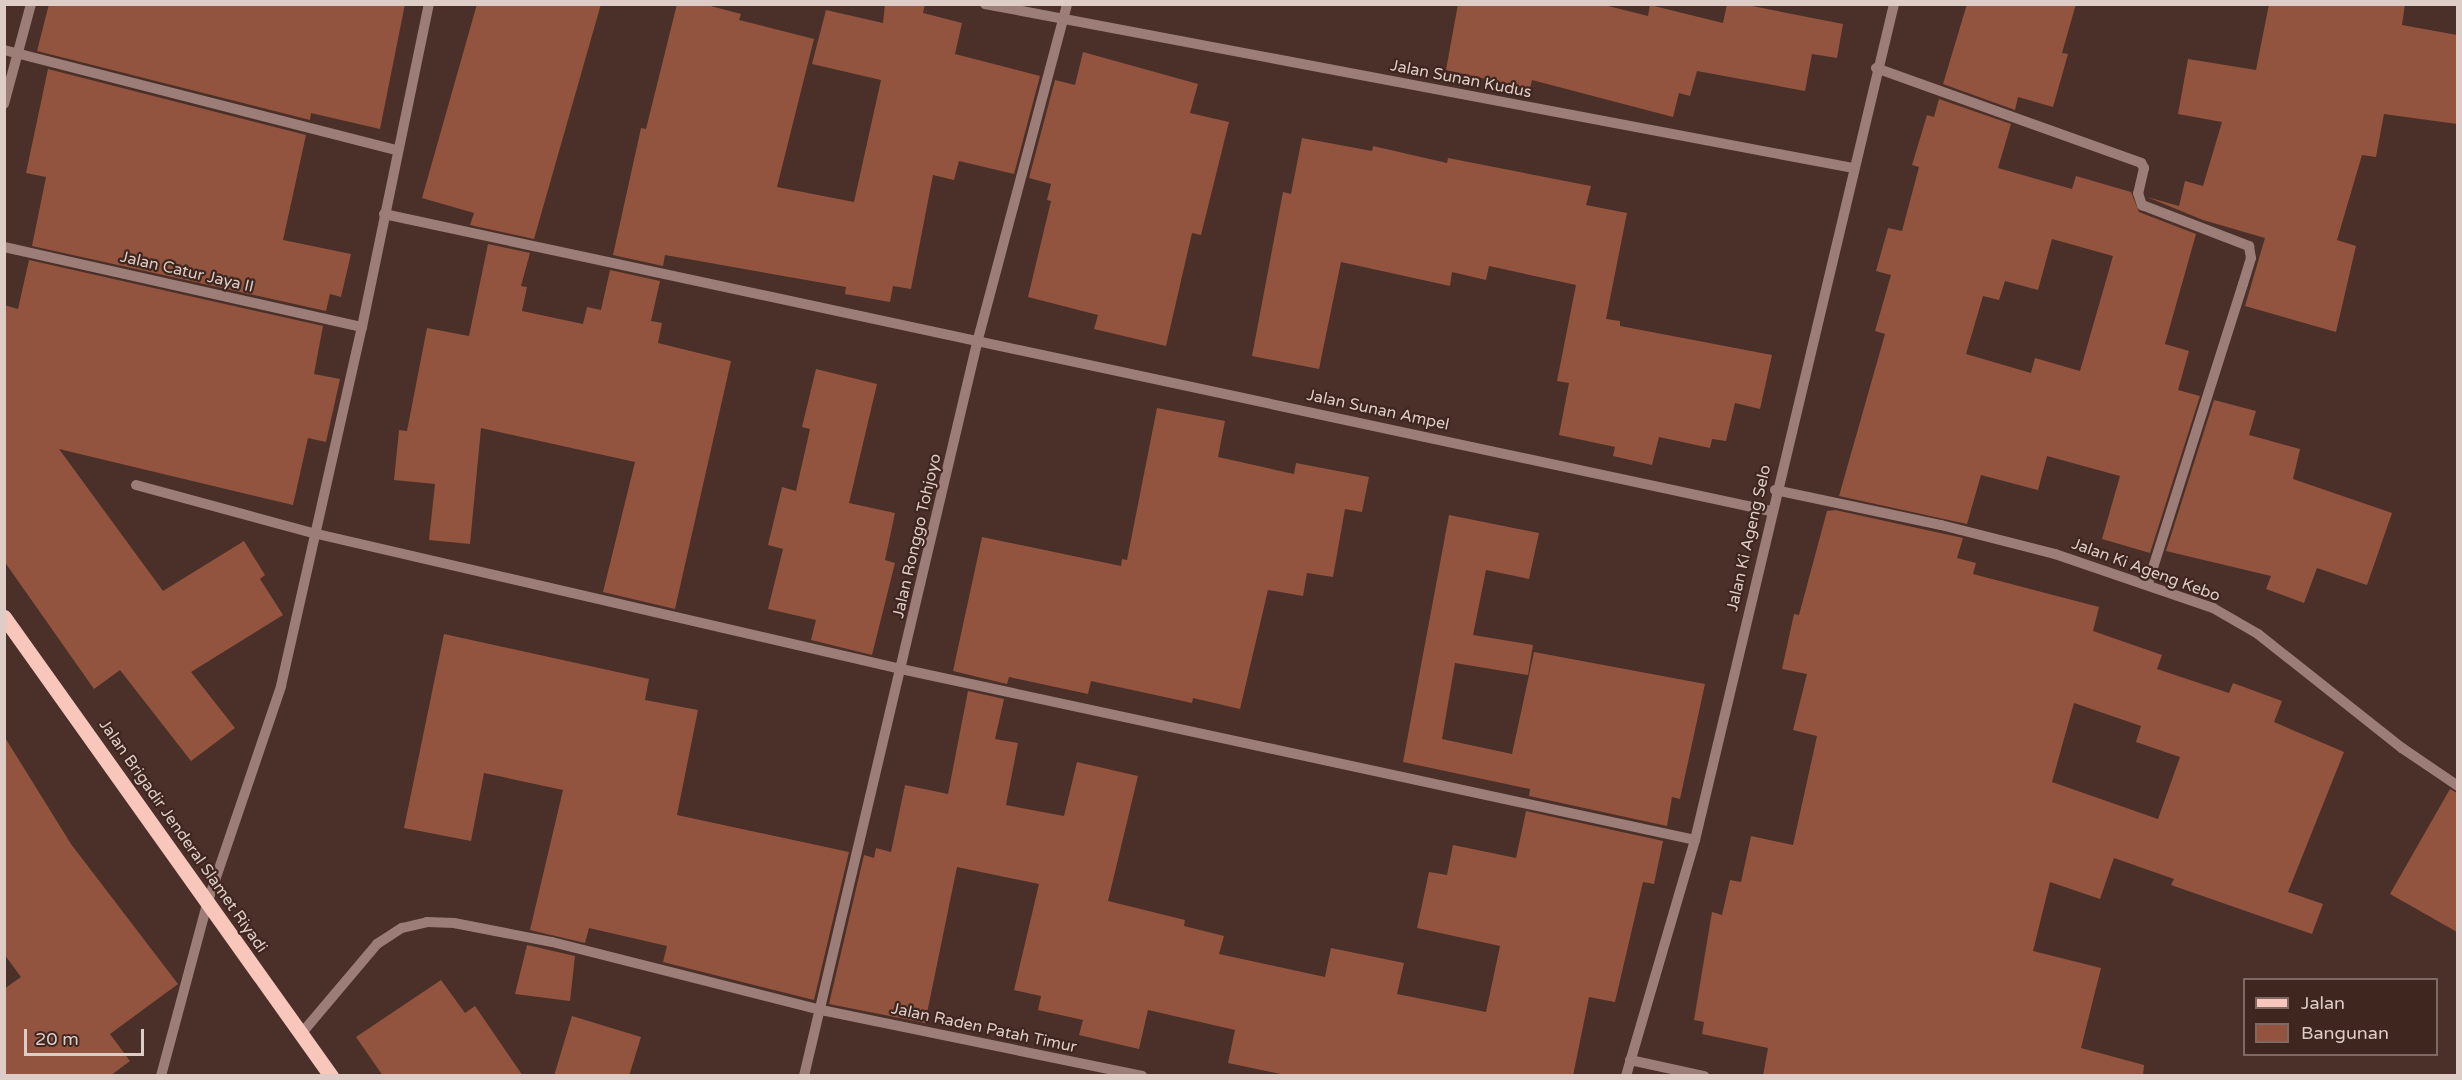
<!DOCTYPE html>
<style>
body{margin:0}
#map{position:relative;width:2462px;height:1080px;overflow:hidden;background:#4a3028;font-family:"Varela Round",sans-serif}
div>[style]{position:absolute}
.building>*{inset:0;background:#92543f}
.minor>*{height:10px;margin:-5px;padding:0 5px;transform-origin:5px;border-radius:5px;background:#9c7d77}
.major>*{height:15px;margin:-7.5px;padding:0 7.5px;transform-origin:7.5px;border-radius:7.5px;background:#f9c6bb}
span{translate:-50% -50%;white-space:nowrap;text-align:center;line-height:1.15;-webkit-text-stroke:4.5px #3f261e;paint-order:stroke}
.street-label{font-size:16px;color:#decdc7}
.frame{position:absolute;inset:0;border:6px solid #decdc7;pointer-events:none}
.legend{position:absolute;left:2243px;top:978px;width:195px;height:78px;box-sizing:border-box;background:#3f261e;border:2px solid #7f6962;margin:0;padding:8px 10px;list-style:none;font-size:18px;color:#decdc7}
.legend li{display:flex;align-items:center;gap:12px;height:30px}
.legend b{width:30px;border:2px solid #7f6962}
.scale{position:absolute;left:24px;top:1029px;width:120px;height:27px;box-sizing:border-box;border:3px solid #decdc7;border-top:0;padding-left:8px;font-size:18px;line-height:21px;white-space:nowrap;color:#decdc7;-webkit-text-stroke:4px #3f261e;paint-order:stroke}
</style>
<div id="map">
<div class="building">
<div style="clip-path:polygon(49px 4px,405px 4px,380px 129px,311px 113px,310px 120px,37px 51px)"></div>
<div style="clip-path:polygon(477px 4px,601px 4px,534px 239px,470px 225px,474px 213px,422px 198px)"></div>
<div style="clip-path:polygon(677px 4px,703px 4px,741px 14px,739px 20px,814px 39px,777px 187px,854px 202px,881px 80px,812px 64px,826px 10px,883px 23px,885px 4px,925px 4px,923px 13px,962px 23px,955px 54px,1040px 76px,1014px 174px,959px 161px,954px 180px,933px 175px,911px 289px,893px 286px,890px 302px,845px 294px,846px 287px,665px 255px,663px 266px,613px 255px,641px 128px,646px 129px)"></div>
<div style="clip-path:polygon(1458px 4px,1600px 4px,1648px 16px,1650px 5px,1723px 23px,1727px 4px,1742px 4px,1843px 24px,1837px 58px,1812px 54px,1805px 91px,1697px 71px,1690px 96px,1679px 93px,1673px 117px,1532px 80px,1530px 89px,1446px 70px)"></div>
<div style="clip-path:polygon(1967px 4px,2076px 4px,2062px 53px,2068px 54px,2053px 107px,2018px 97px,2015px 110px,1943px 84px)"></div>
<div style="clip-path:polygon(2269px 4px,2405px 4px,2402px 25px,2457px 35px,2457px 124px,2384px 114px,2376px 157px,2362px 155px,2337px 240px,2356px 246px,2336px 332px,2245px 306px,2265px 238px,2203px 220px,2147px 197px,2179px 206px,2185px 181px,2203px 186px,2222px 122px,2178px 114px,2188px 59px,2256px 70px)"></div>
<div style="clip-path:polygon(1083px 52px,1198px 84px,1190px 113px,1229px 122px,1201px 235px,1192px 233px,1166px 346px,1094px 329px,1098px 315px,1028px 297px,1051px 201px,1047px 200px,1051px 184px,1029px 178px,1055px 80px,1075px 85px)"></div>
<div style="clip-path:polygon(48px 69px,306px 135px,283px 240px,351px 254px,341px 297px,330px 294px,326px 311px,32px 246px,46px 177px,26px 173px)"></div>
<div style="clip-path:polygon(evenodd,1939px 99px,2011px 124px,1998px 168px,2072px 189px,2076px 176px,2131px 192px,2139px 212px,2196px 234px,2165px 344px,2189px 351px,2178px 390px,2200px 396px,2150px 553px,2102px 539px,2120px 476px,2047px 456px,2038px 490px,1981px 475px,1967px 524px,1839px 496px,1885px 334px,1875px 331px,1891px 275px,1876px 271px,1888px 228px,1902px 231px,1919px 167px,1912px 165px,1927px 115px,1934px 117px,1939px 99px,2052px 239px,2113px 256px,2080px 371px,2035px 358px,2031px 373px,1966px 354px,1983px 296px,1999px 300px,2005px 281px,2038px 290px,2052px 239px)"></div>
<div style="clip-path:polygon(1302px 138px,1372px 151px,1373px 146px,1447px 163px,1448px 158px,1591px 186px,1586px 205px,1627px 213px,1606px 319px,1620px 321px,1620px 326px,1772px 355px,1760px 409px,1735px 403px,1726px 441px,1712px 439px,1710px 448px,1659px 437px,1652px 465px,1613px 456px,1615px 447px,1559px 435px,1569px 383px,1557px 381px,1576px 285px,1489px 266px,1486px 280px,1452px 272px,1450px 286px,1341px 262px,1319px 369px,1252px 356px,1283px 192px,1291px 194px)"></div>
<div style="clip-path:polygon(488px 244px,530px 253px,521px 286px,527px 287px,522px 311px,583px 324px,587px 307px,601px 310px,610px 270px,660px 281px,651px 321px,662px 323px,658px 343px,731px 361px,675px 609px,603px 592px,635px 462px,481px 428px,470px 544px,429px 540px,435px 484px,394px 480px,399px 430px,407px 431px,427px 328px,469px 336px)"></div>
<div style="clip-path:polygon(29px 260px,323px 326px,314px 374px,340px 379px,326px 442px,308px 438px,293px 505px,59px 449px,163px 591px,244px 541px,265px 575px,260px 579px,283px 615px,191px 672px,235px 728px,191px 761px,120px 670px,94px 689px,4px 561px,4px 305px,18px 309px)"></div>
<div style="clip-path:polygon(816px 369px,877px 384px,849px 503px,895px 513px,885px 560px,895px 563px,872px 655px,811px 640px,816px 620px,768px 609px,783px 549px,768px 545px,782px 487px,796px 491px,810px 429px,802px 427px)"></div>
<div style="clip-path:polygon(2214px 400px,2256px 411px,2249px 435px,2300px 449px,2293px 479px,2392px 513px,2367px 585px,2317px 568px,2304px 603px,2266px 589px,2271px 576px,2166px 551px)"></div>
<div style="clip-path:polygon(1157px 408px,1225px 421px,1218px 457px,1294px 474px,1296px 463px,1369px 477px,1362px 512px,1345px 509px,1333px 577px,1307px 573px,1303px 596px,1268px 590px,1240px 709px,1193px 698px,1192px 703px,1091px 681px,1088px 694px,1009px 677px,1007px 684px,953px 671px,982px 537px,1121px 566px,1122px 559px,1127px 560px)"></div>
<div style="clip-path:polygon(evenodd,1835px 510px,1963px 538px,1957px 558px,1976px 563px,1973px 574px,2099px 607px,2093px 631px,2162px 655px,2157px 669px,2229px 693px,2233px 683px,2282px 701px,2274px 722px,2344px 752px,2288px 892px,2323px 904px,2312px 934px,2171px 885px,2174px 879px,2114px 858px,2100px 899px,2050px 882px,2033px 951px,2101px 968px,2081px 1048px,2144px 1065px,2143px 1076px,1763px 1076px,1768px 1048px,1702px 1034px,1704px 1022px,1694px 1020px,1712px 912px,1722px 915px,1730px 880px,1741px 882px,1751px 836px,1793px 845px,1817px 736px,1793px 730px,1807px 674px,1782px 669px,1794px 614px,1799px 615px,1827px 511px,1835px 510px,2074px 703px,2141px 726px,2136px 742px,2180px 757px,2158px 819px,2052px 782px,2074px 703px)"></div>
<div style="clip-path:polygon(1449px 515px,1539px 533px,1529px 579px,1486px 570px,1473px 635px,1533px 645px,1528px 675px,1455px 663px,1442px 739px,1512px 754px,1534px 652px,1705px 684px,1680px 799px,1672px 797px,1667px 826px,1529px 796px,1530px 789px,1403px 762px)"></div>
<div style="clip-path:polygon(444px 634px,649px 679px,645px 700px,698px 710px,677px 815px,849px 852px,814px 1000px,663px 962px,667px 946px,589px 928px,585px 943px,530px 930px,563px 790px,484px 773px,471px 841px,404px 828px)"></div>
<div style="clip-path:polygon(968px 691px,1004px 699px,995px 739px,1018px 743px,1006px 805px,1064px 816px,1077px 762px,1138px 776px,1108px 901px,1185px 920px,1184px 926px,1224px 936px,1219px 954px,1325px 977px,1331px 948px,1404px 963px,1397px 994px,1486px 1012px,1500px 946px,1417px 928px,1429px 872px,1447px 875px,1453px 845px,1516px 858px,1526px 811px,1663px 841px,1654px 884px,1643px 882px,1615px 1002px,1589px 997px,1573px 1076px,1290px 1076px,1228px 1063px,1235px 1030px,1148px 1010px,1139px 1049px,1079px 1035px,1083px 1020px,1038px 1010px,1041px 996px,1014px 990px,1039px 884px,957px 867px,925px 1023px,829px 1004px,864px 855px,874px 858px,876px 848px,891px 852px,905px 785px,948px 794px)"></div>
<div style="clip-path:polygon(4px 736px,71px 844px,178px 984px,110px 1034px,130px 1061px,110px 1076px,4px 1076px,4px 989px,21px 977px,4px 954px)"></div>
<div style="clip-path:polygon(2450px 789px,2457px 793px,2457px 932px,2390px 894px)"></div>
<div style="clip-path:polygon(527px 945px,575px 956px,570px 1001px,515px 994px)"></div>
<div style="clip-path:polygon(441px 980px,465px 1013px,475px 1006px,523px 1076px,383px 1076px,356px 1037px)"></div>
<div style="clip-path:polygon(572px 1016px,641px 1037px,629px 1076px,554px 1076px)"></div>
</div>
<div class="minor">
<div style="left:985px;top:4px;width:883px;rotate:10.7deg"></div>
<div style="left:4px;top:50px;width:405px;rotate:14.3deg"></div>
<div style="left:1876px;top:68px;width:282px;rotate:19.7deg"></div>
<div style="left:2141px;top:163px;width:6px;rotate:59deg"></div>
<div style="left:2144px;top:168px;width:26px;rotate:103deg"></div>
<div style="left:2138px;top:193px;width:13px;rotate:72deg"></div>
<div style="left:2142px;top:205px;width:115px;rotate:21deg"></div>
<div style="left:2249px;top:246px;width:12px;rotate:81deg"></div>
<div style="left:2251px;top:258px;width:27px;rotate:107deg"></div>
<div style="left:2243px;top:284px;width:314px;rotate:107.6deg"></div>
<div style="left:4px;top:104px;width:104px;rotate:-74.9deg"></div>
<div style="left:384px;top:214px;width:1418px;rotate:12.09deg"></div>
<div style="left:4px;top:247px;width:367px;rotate:12.6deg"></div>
<div style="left:136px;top:485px;width:183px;rotate:15.2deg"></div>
<div style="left:313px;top:533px;width:604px;rotate:13.02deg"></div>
<div style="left:901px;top:669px;width:812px;rotate:12.15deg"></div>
<div style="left:1775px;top:490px;width:170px;rotate:11.9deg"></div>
<div style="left:1941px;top:525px;width:118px;rotate:14.3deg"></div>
<div style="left:2055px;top:554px;width:167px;rotate:18.9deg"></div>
<div style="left:2213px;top:608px;width:52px;rotate:30deg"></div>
<div style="left:2258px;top:634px;width:184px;rotate:38.4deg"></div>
<div style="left:2402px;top:748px;width:68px;rotate:34.2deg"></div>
<div style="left:301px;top:1034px;width:118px;rotate:-49.8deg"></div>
<div style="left:377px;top:944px;width:30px;rotate:-33deg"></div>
<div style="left:402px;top:928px;width:26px;rotate:-13deg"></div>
<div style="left:427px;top:922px;width:27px;rotate:2deg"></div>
<div style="left:454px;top:923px;width:100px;rotate:11deg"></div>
<div style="left:552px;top:942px;width:277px;rotate:14.2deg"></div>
<div style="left:821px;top:1010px;width:328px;rotate:11.6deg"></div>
<div style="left:1630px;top:1060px;width:76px;rotate:12.2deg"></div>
<div style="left:161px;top:1076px;width:181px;rotate:-75deg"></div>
<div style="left:208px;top:901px;width:227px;rotate:-71.2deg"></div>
<div style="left:281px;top:686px;width:368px;rotate:-77.3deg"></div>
<div style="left:362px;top:327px;width:330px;rotate:-78.3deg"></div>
<div style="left:804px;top:1076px;width:757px;rotate:-76.72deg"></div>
<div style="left:978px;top:339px;width:347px;rotate:-75.1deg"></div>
<div style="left:1626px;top:1076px;width:246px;rotate:-73.7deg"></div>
<div style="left:1695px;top:840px;width:859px;rotate:-76.61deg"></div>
</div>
<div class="major">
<div style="left:4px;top:617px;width:564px;rotate:54.53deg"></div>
</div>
<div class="street-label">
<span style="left:1461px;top:79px;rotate:11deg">Jalan Sunan Kudus</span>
<span style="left:187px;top:272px;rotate:13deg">Jalan Catur Jaya II</span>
<span style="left:1378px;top:410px;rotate:12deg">Jalan Sunan Ampel</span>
<span style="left:917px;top:536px;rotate:-77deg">Jalan Ronggo Tohjoyo</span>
<span style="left:1749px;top:538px;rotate:-77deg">Jalan Ki Ageng Selo</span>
<span style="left:2146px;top:570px;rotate:20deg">Jalan Ki Ageng Kebo</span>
<span style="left:183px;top:836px;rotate:55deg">Jalan Brigadir Jenderal Slamet Riyadi</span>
<span style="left:984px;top:1028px;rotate:12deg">Jalan Raden Patah Timur</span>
</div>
<div class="frame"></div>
<ul class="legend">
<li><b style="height:8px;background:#f9c6bb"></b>Jalan</li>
<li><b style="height:16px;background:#92543f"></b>Bangunan</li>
</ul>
<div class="scale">20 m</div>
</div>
